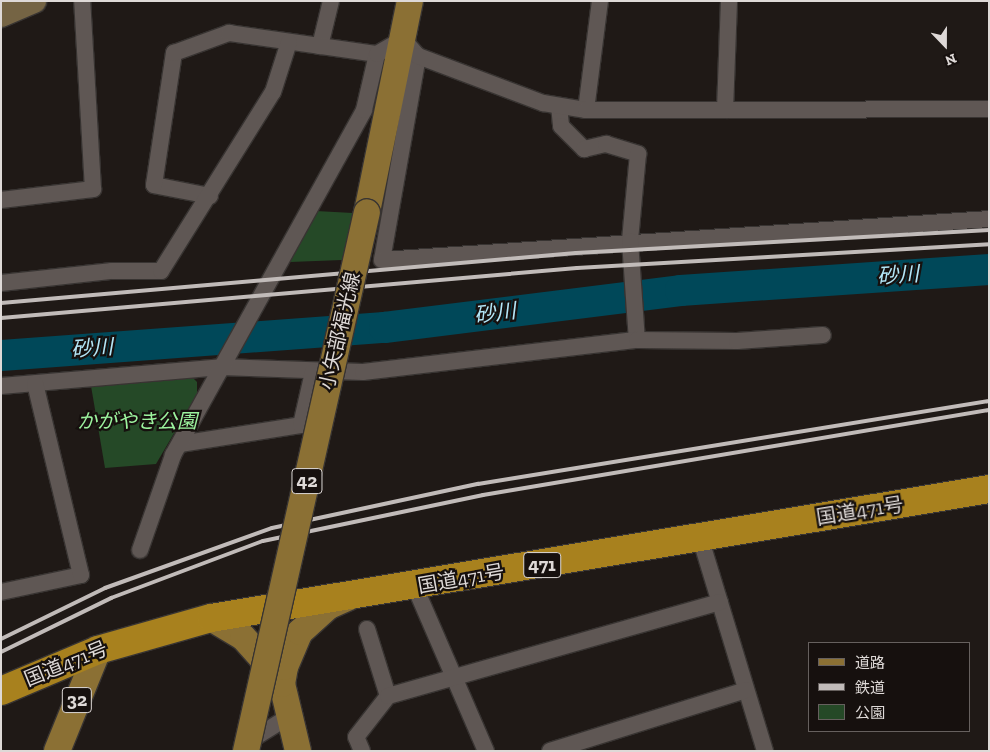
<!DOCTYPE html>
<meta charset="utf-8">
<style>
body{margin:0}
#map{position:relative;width:990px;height:752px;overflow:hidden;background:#1f1916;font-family:"Zilla Slab","Noto Sans JP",serif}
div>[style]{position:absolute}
.green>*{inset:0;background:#254927}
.river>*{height:31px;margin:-15.5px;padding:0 15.5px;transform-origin:15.5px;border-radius:15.5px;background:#004859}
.roads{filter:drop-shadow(1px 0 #383432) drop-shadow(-1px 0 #383432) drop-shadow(0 1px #383432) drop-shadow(0 -1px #383432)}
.street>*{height:16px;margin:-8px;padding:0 8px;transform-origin:8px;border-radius:8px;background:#5f5754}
.secondary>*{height:24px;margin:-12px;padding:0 12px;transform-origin:12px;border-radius:12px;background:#756444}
.primary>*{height:26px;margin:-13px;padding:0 13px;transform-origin:13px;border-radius:13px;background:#8b7034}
.highway>*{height:28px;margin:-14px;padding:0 14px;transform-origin:14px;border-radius:14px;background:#a8811e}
.rail>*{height:4px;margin:-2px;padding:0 2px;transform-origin:2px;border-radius:2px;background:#c1bbb9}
.bridges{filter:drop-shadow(1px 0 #383432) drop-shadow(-1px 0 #383432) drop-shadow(0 1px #383432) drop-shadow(0 -1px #383432)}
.primary-bridge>*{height:26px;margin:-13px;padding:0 13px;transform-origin:13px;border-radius:13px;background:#8b7034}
span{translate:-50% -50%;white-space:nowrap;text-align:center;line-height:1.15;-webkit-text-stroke:4.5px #16100e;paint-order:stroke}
.shield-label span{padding:1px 4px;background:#16100e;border:1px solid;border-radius:4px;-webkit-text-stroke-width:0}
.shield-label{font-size:19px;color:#ded9d7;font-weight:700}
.street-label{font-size:20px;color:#ded9d7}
.park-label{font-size:20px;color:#9cf39e;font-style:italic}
.water-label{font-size:21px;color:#b4e7f8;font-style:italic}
.frame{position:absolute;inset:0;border:2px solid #ded9d7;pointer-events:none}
.legend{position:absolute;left:808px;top:642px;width:162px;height:90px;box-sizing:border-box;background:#16100e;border:1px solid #66605e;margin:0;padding:6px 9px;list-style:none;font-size:15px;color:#ded9d7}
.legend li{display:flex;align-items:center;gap:10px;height:25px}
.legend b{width:25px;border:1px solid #66605e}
.north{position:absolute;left:920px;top:20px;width:50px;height:50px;-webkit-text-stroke:4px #16100e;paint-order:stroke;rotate:158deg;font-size:14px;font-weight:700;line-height:20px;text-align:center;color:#ded9d7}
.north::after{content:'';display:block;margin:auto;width:18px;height:22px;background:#ded9d7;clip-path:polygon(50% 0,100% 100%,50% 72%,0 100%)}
</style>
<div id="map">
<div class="green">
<div style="clip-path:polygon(316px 211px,353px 213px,342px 260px,290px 262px)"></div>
<div style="clip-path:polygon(191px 376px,197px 382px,197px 394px,156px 464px,105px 468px,91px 386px)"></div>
</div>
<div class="river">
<div style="left:1px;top:355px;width:384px;rotate:-4.2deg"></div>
<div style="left:384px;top:327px;width:298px;rotate:-7.1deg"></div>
<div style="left:680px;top:290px;width:310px;rotate:-3.9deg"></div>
</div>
<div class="roads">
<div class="street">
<div style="left:320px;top:46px;width:46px;rotate:-76.3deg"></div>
<div style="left:418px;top:56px;width:207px;rotate:100deg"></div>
<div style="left:382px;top:260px;width:608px;rotate:-3.86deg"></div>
<div style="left:559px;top:106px;width:20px;rotate:84deg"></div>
<div style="left:561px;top:126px;width:33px;rotate:45deg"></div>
<div style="left:584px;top:149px;width:23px;rotate:-13deg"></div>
<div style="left:606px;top:144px;width:34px;rotate:17deg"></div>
<div style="left:638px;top:154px;width:87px;rotate:95.3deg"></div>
<div style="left:630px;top:241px;width:99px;rotate:86deg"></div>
<div style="left:586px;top:110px;width:110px;rotate:-82.7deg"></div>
<div style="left:725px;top:110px;width:109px;rotate:-87.9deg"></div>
<div style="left:210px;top:196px;width:57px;rotate:-168.9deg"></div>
<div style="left:154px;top:185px;width:134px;rotate:-81.4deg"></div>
<div style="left:174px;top:53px;width:59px;rotate:-20deg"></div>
<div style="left:229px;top:33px;width:149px;rotate:8.1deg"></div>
<div style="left:1px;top:200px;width:93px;rotate:-6.8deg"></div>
<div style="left:93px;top:189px;width:188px;rotate:-93.3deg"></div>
<div style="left:1px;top:283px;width:112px;rotate:-6.2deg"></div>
<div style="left:112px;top:271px;width:49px"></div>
<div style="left:161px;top:271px;width:211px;rotate:-58deg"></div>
<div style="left:273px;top:92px;width:52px;rotate:-72.3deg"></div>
<div style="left:1px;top:386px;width:221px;rotate:-4.9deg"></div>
<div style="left:221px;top:367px;width:142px;rotate:2deg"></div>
<div style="left:363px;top:372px;width:276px;rotate:-6.7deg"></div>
<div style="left:637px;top:340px;width:100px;rotate:0.6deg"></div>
<div style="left:737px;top:341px;width:86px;rotate:-4deg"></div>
<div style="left:180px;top:444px;width:122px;rotate:-8.9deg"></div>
<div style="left:301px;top:425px;width:54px;rotate:-77.2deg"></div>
<div style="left:700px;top:537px;width:224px;rotate:73.1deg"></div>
<div style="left:140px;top:550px;width:101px;rotate:-70.8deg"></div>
<div style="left:173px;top:455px;width:394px;rotate:-61deg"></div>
<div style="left:364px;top:110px;width:57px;rotate:-76.9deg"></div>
<div style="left:377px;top:54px;width:30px;rotate:-30deg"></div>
<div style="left:403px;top:39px;width:23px;rotate:49deg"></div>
<div style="left:418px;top:56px;width:134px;rotate:20.6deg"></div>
<div style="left:543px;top:103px;width:44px;rotate:9.2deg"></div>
<div style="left:586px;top:110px;width:403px;rotate:-0.1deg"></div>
<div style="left:415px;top:587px;width:179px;rotate:66.6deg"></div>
<div style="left:1px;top:592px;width:82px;rotate:-12deg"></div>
<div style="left:81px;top:575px;width:197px;rotate:-103.5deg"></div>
<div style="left:367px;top:629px;width:70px;rotate:72.6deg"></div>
<div style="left:246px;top:743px;width:49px;rotate:-31.8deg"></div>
<div style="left:362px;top:751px;width:15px;rotate:-113deg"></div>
<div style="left:356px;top:737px;width:52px;rotate:-52deg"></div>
<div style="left:388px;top:696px;width:345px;rotate:-15.8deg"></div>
<div style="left:550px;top:751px;width:205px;rotate:-17.3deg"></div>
</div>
<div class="secondary">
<div style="left:1px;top:15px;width:36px;rotate:-23deg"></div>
</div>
<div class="primary">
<div style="left:367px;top:212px;width:215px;rotate:-78.5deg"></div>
<div style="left:211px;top:618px;width:37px;rotate:31deg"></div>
<div style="left:243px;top:637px;width:51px;rotate:48.2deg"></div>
<div style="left:57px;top:751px;width:109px;rotate:-67.9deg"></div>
<div style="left:298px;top:751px;width:69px;rotate:-103.4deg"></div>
<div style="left:282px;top:684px;width:17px;rotate:-80deg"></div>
<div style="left:285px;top:667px;width:38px;rotate:-67deg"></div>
<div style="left:300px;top:632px;width:39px;rotate:-42deg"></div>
<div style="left:329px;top:606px;width:22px;rotate:-24deg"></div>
</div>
<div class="highway">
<div style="left:1px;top:691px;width:105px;rotate:-22.9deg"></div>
<div style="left:98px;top:650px;width:117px;rotate:-15.8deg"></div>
<div style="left:211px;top:618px;width:789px;rotate:-9.41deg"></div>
</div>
</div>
<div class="rail">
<div style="left:1px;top:303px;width:577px;rotate:-4.97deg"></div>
<div style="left:576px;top:253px;width:414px;rotate:-3.2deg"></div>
<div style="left:1px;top:318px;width:578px;rotate:-4.96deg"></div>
<div style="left:577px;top:268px;width:413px;rotate:-3.3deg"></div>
<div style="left:1px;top:639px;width:116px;rotate:-26.1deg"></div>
<div style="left:105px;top:588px;width:177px;rotate:-19.8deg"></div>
<div style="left:272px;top:528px;width:211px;rotate:-12.1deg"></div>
<div style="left:478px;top:484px;width:518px;rotate:-9.23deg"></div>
<div style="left:1px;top:652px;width:123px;rotate:-26.1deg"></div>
<div style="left:111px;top:598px;width:162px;rotate:-20.6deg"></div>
<div style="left:263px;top:541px;width:225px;rotate:-11.8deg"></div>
<div style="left:483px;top:495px;width:513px;rotate:-9.54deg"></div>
</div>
<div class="bridges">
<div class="primary-bridge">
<div style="left:246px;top:751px;width:552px;rotate:-77.35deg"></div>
</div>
</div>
<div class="shield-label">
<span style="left:307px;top:481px">42</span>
<span style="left:542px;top:565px">471</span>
<span style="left:77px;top:700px">32</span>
</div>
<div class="street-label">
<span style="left:340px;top:331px;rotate:-77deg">小矢部福光線</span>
<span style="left:860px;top:511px;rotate:-9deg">国道471号</span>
<span style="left:461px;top:579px;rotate:-10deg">国道471号</span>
<span style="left:66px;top:664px;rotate:-22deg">国道471号</span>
</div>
<div class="park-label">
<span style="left:137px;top:421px">かがやき公園</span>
</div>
<div class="water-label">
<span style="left:898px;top:275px;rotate:-4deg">砂川</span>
<span style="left:495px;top:313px;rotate:-7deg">砂川</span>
<span style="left:92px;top:348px;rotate:-4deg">砂川</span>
</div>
<div class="frame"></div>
<ul class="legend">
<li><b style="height:6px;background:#8b7034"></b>道路</li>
<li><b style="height:6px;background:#c1bbb9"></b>鉄道</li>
<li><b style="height:14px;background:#254927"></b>公園</li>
</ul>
<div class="north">N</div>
</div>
